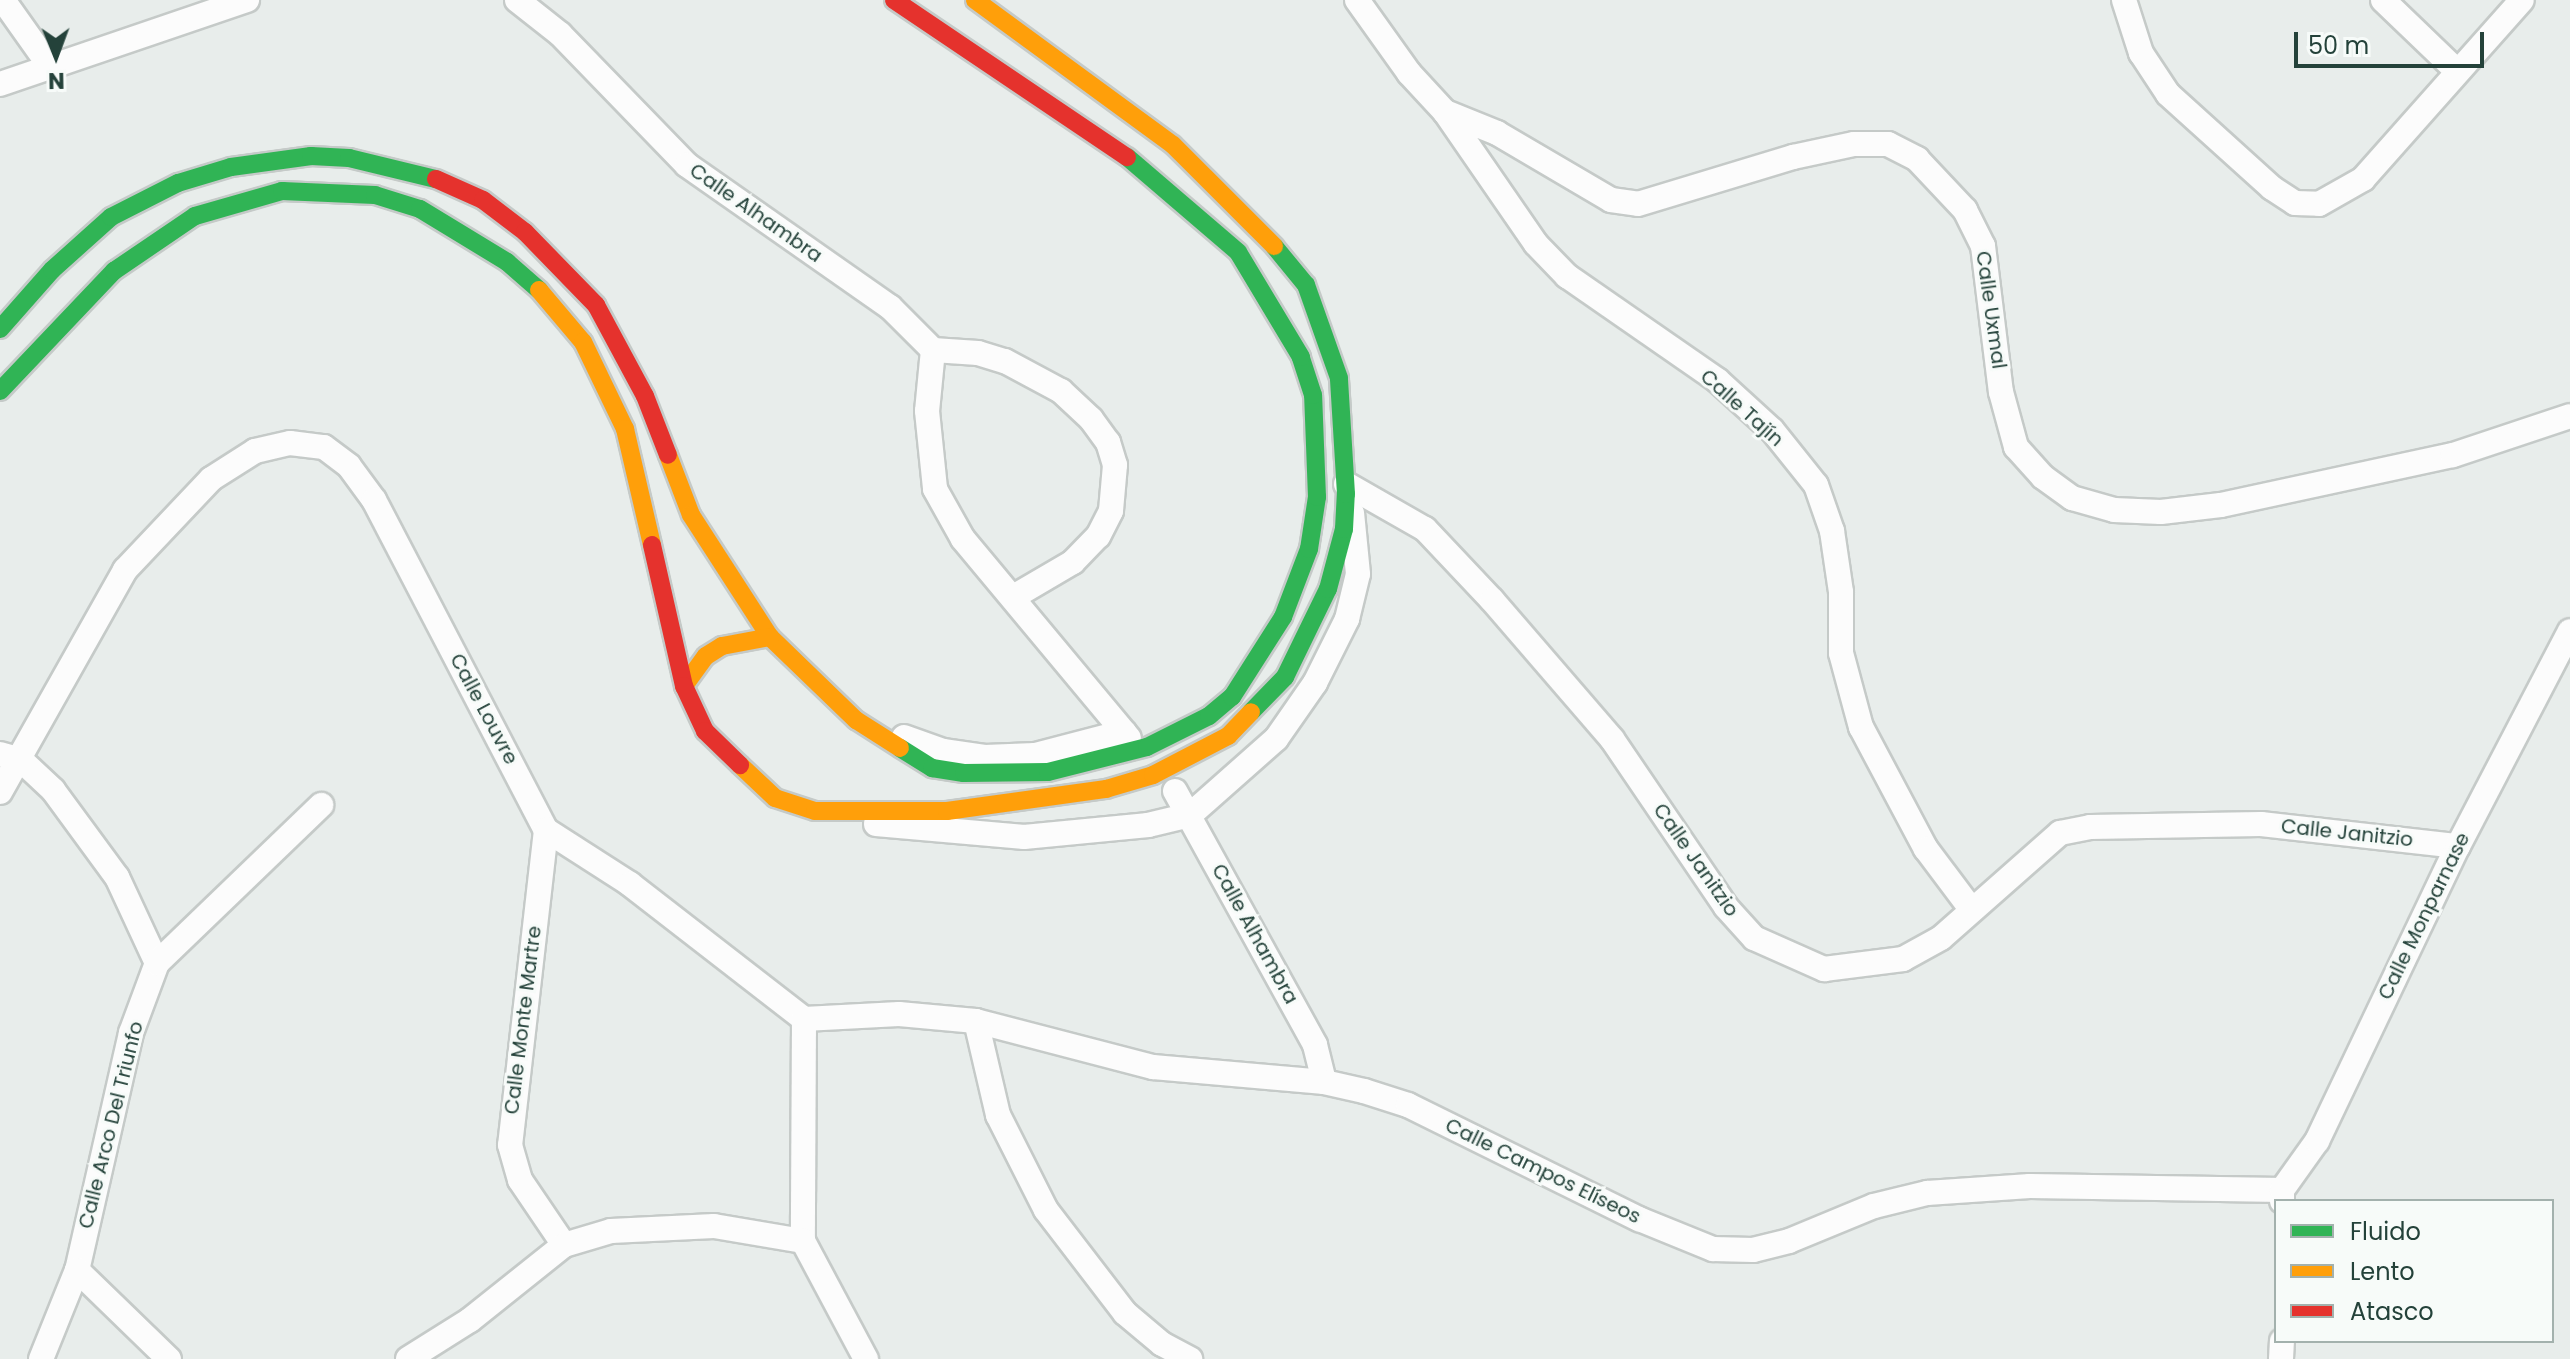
<!DOCTYPE html>
<meta charset="utf-8">
<style>
body{margin:0}
#map{position:relative;width:2570px;height:1359px;overflow:hidden;background:#e8edeb;font-family:Poppins,sans-serif}
div>[style]{position:absolute}
.roads{filter:drop-shadow(2px 0 #c5cac8) drop-shadow(-2px 0 #c5cac8) drop-shadow(0 2px #c5cac8) drop-shadow(0 -2px #c5cac8)}
.street>*{height:24px;margin:-12px;padding:0 12px;transform-origin:12px;border-radius:12px;background:#fcfcfc}
.fast>*{height:18px;margin:-9px;padding:0 9px;transform-origin:9px;border-radius:9px;background:#30b455}
.slow>*{height:18px;margin:-9px;padding:0 9px;transform-origin:9px;border-radius:9px;background:#ff9f0a}
.jam>*{height:18px;margin:-9px;padding:0 9px;transform-origin:9px;border-radius:9px;background:#e5322d}
span{translate:-50% -50%;white-space:nowrap;text-align:center;line-height:1.15;-webkit-text-stroke:6px #f7fbf9;paint-order:stroke}
.street-label{font-size:20px;color:#24423a}
.legend{position:absolute;left:2274px;top:1199px;width:280px;height:144px;box-sizing:border-box;background:#f7fbf9;border:2px solid #a3b1ad;margin:0;padding:10px 14px;list-style:none;font-size:24px;color:#24423a}
.legend li{display:flex;align-items:center;gap:16px;height:40px}
.legend b{width:40px;border:2px solid #a3b1ad}
.north{position:absolute;left:16px;top:16px;width:80px;height:80px;-webkit-text-stroke:6px #f7fbf9;paint-order:stroke;rotate:179deg;font-size:22px;font-weight:700;line-height:32px;text-align:center;color:#24423a}
.north::after{content:'';display:block;margin:auto;width:28px;height:36px;background:#24423a;clip-path:polygon(50% 0,100% 100%,50% 72%,0 100%)}
.scale{position:absolute;left:2294px;top:32px;width:190px;height:36px;box-sizing:border-box;border:4px solid #24423a;border-top:0;padding-left:10px;font-size:24px;line-height:28px;white-space:nowrap;color:#24423a;-webkit-text-stroke:6px #f7fbf9;paint-order:stroke}
</style>
<div id="map">
<div class="roads">
<div class="street">
<div style="left:3px;top:0;width:80px;rotate:54.7deg"></div>
<div style="left:517px;top:0;width:55px;rotate:38.3deg"></div>
<div style="left:560px;top:34px;width:182px;rotate:45.9deg"></div>
<div style="left:687px;top:165px;width:248px;rotate:35deg"></div>
<div style="left:890px;top:307px;width:61px;rotate:45deg"></div>
<div style="left:933px;top:350px;width:45px;rotate:3.8deg"></div>
<div style="left:978px;top:353px;width:28px;rotate:17deg"></div>
<div style="left:1005px;top:361px;width:64px;rotate:28.2deg"></div>
<div style="left:1061px;top:391px;width:41px;rotate:43deg"></div>
<div style="left:1091px;top:419px;width:29px;rotate:54deg"></div>
<div style="left:1108px;top:442px;width:24px;rotate:73deg"></div>
<div style="left:1115px;top:465px;width:46px;rotate:95deg"></div>
<div style="left:1111px;top:511px;width:28px;rotate:117deg"></div>
<div style="left:1098px;top:536px;width:36px;rotate:134deg"></div>
<div style="left:1073px;top:562px;width:67px;rotate:149.6deg"></div>
<div style="left:1357px;top:0;width:90px;rotate:54.5deg"></div>
<div style="left:1409px;top:73px;width:53px;rotate:47.3deg"></div>
<div style="left:1445px;top:112px;width:56px;rotate:22deg"></div>
<div style="left:1497px;top:133px;width:132px;rotate:30.4deg"></div>
<div style="left:1611px;top:200px;width:27px;rotate:8deg"></div>
<div style="left:1638px;top:204px;width:162px;rotate:-16.9deg"></div>
<div style="left:1793px;top:157px;width:62px;rotate:-12deg"></div>
<div style="left:1854px;top:144px;width:34px"></div>
<div style="left:1888px;top:144px;width:33px;rotate:27deg"></div>
<div style="left:1917px;top:159px;width:70px;rotate:46.7deg"></div>
<div style="left:1965px;top:210px;width:40px;rotate:63.4deg"></div>
<div style="left:1983px;top:246px;width:147px;rotate:83deg"></div>
<div style="left:2001px;top:392px;width:57px;rotate:74.7deg"></div>
<div style="left:2016px;top:447px;width:40px;rotate:48deg"></div>
<div style="left:2043px;top:477px;width:36px;rotate:36deg"></div>
<div style="left:2072px;top:498px;width:44px;rotate:15.9deg"></div>
<div style="left:2114px;top:510px;width:47px;rotate:2.4deg"></div>
<div style="left:2161px;top:512px;width:60px;rotate:-6.7deg"></div>
<div style="left:2221px;top:505px;width:237px;rotate:-12.2deg"></div>
<div style="left:2453px;top:455px;width:123px;rotate:-18.4deg"></div>
<div style="left:2124px;top:0;width:56px;rotate:72.2deg"></div>
<div style="left:2141px;top:53px;width:49px;rotate:56.6deg"></div>
<div style="left:2168px;top:94px;width:140px;rotate:42.1deg"></div>
<div style="left:2272px;top:188px;width:27px;rotate:33deg"></div>
<div style="left:2295px;top:203px;width:24px;rotate:2deg"></div>
<div style="left:2319px;top:204px;width:51px;rotate:-29.6deg"></div>
<div style="left:2363px;top:179px;width:239px;rotate:-48.4deg"></div>
<div style="left:2383px;top:0;width:103px;rotate:43.8deg"></div>
<div style="left:0;top:84px;width:261px;rotate:-18.8deg"></div>
<div style="left:1445px;top:112px;width:160px;rotate:55.4deg"></div>
<div style="left:1536px;top:244px;width:45px;rotate:45.9deg"></div>
<div style="left:1567px;top:276px;width:183px;rotate:34.7deg"></div>
<div style="left:1717px;top:380px;width:74px;rotate:42.3deg"></div>
<div style="left:1772px;top:430px;width:70px;rotate:51.3deg"></div>
<div style="left:1816px;top:485px;width:49px;rotate:70.8deg"></div>
<div style="left:1832px;top:531px;width:62px;rotate:81.6deg"></div>
<div style="left:1841px;top:592px;width:61px;rotate:90deg"></div>
<div style="left:1841px;top:653px;width:77px;rotate:74.9deg"></div>
<div style="left:1861px;top:727px;width:138px;rotate:62deg"></div>
<div style="left:1926px;top:849px;width:75px;rotate:53.1deg"></div>
<div style="left:933px;top:350px;width:61px;rotate:95.6deg"></div>
<div style="left:927px;top:411px;width:78px;rotate:84.1deg"></div>
<div style="left:935px;top:489px;width:57px;rotate:60.8deg"></div>
<div style="left:963px;top:539px;width:259px;rotate:50.2deg"></div>
<div style="left:1346px;top:484px;width:91px;rotate:29.7deg"></div>
<div style="left:1425px;top:529px;width:98px;rotate:46.7deg"></div>
<div style="left:1492px;top:600px;width:184px;rotate:49.2deg"></div>
<div style="left:1612px;top:739px;width:203px;rotate:55.8deg"></div>
<div style="left:1726px;top:907px;width:42px;rotate:47.9deg"></div>
<div style="left:1754px;top:938px;width:77px;rotate:23.9deg"></div>
<div style="left:1824px;top:969px;width:80px;rotate:-7.2deg"></div>
<div style="left:1903px;top:959px;width:43px;rotate:-28.9deg"></div>
<div style="left:1941px;top:938px;width:159px;rotate:-41.4deg"></div>
<div style="left:2060px;top:833px;width:31px;rotate:-11deg"></div>
<div style="left:2090px;top:827px;width:171px;rotate:-1deg"></div>
<div style="left:2261px;top:824px;width:198px;rotate:6.4deg"></div>
<div style="left:904px;top:737px;width:41px;rotate:19.7deg"></div>
<div style="left:943px;top:751px;width:42px;rotate:8.1deg"></div>
<div style="left:985px;top:757px;width:50px;rotate:-2.3deg"></div>
<div style="left:1035px;top:755px;width:92px;rotate:-14.5deg"></div>
<div style="left:0;top:754px;width:22px;rotate:16deg"></div>
<div style="left:21px;top:760px;width:44px;rotate:43.2deg"></div>
<div style="left:53px;top:790px;width:108px;rotate:53.7deg"></div>
<div style="left:117px;top:877px;width:95px;rotate:65.1deg"></div>
<div style="left:157px;top:963px;width:75px;rotate:110.4deg"></div>
<div style="left:131px;top:1033px;width:243px;rotate:102.8deg"></div>
<div style="left:77px;top:1270px;width:96px;rotate:112deg"></div>
<div style="left:1175px;top:791px;width:290px;rotate:61.1deg"></div>
<div style="left:1315px;top:1045px;width:38px;rotate:76deg"></div>
<div style="left:0;top:792px;width:255px;rotate:-60.6deg"></div>
<div style="left:125px;top:570px;width:125px;rotate:-46.6deg"></div>
<div style="left:211px;top:479px;width:52px;rotate:-32.5deg"></div>
<div style="left:255px;top:451px;width:36px;rotate:-13deg"></div>
<div style="left:290px;top:443px;width:34px;rotate:7deg"></div>
<div style="left:324px;top:447px;width:31px;rotate:37deg"></div>
<div style="left:349px;top:466px;width:42px;rotate:53.7deg"></div>
<div style="left:374px;top:500px;width:372px;rotate:62.5deg"></div>
<div style="left:546px;top:830px;width:100px;rotate:32.7deg"></div>
<div style="left:630px;top:884px;width:220px;rotate:37.8deg"></div>
<div style="left:804px;top:1019px;width:222px;rotate:90.3deg"></div>
<div style="left:803px;top:1241px;width:134px;rotate:61.9deg"></div>
<div style="left:876px;top:824px;width:149px;rotate:5deg"></div>
<div style="left:1024px;top:837px;width:125px;rotate:-5.5deg"></div>
<div style="left:1148px;top:825px;width:43px;rotate:-13.4deg"></div>
<div style="left:1190px;top:815px;width:115px;rotate:-41.5deg"></div>
<div style="left:1276px;top:739px;width:68px;rotate:-55.1deg"></div>
<div style="left:1315px;top:683px;width:72px;rotate:-63.4deg"></div>
<div style="left:1347px;top:619px;width:46px;rotate:-76.3deg"></div>
<div style="left:1358px;top:574px;width:61px;rotate:-95.6deg"></div>
<div style="left:546px;top:830px;width:317px;rotate:96.5deg"></div>
<div style="left:510px;top:1145px;width:36px;rotate:74deg"></div>
<div style="left:520px;top:1180px;width:78px;rotate:55.9deg"></div>
<div style="left:157px;top:963px;width:228px;rotate:-43.9deg"></div>
<div style="left:804px;top:1019px;width:95px;rotate:-3deg"></div>
<div style="left:899px;top:1014px;width:77px;rotate:5.2deg"></div>
<div style="left:976px;top:1021px;width:183px;rotate:14.6deg"></div>
<div style="left:1153px;top:1067px;width:172px;rotate:5deg"></div>
<div style="left:1324px;top:1082px;width:41px;rotate:12.7deg"></div>
<div style="left:1364px;top:1091px;width:46px;rotate:17.7deg"></div>
<div style="left:1408px;top:1105px;width:258px;rotate:26.3deg"></div>
<div style="left:1639px;top:1219px;width:80px;rotate:22.1deg"></div>
<div style="left:1713px;top:1249px;width:40px;rotate:1.4deg"></div>
<div style="left:1753px;top:1250px;width:37px;rotate:-14deg"></div>
<div style="left:1789px;top:1241px;width:92px;rotate:-22.4deg"></div>
<div style="left:1874px;top:1206px;width:55px;rotate:-13.8deg"></div>
<div style="left:1927px;top:1193px;width:103px;rotate:-3.9deg"></div>
<div style="left:2030px;top:1186px;width:252px;rotate:0.9deg"></div>
<div style="left:976px;top:1021px;width:97px;rotate:76.8deg"></div>
<div style="left:998px;top:1115px;width:106px;rotate:63.2deg"></div>
<div style="left:1046px;top:1210px;width:130px;rotate:52.5deg"></div>
<div style="left:1125px;top:1313px;width:48px;rotate:40deg"></div>
<div style="left:1162px;top:1344px;width:32px;rotate:28deg"></div>
<div style="left:2282px;top:1201px;width:11px;rotate:-90deg"></div>
<div style="left:2282px;top:1190px;width:60px;rotate:-54.5deg"></div>
<div style="left:2317px;top:1141px;width:327px;rotate:-64.5deg"></div>
<div style="left:2458px;top:846px;width:242px;rotate:-62.5deg"></div>
<div style="left:77px;top:1270px;width:128px;rotate:44.1deg"></div>
<div style="left:408px;top:1359px;width:73px;rotate:-32.2deg"></div>
<div style="left:470px;top:1320px;width:120px;rotate:-38.6deg"></div>
<div style="left:564px;top:1245px;width:49px;rotate:-16.6deg"></div>
<div style="left:611px;top:1231px;width:103px;rotate:-2.8deg"></div>
<div style="left:714px;top:1226px;width:90px;rotate:9.6deg"></div>
<div style="left:2281px;top:1359px;width:18px;rotate:-87deg"></div>
</div>
<div class="fast">
<div style="left:0;top:329px;width:79px;rotate:-48.6deg"></div>
<div style="left:52px;top:270px;width:79px;rotate:-41.9deg"></div>
<div style="left:111px;top:217px;width:75px;rotate:-26.9deg"></div>
<div style="left:178px;top:183px;width:55px;rotate:-16.8deg"></div>
<div style="left:231px;top:167px;width:81px;rotate:-7.8deg"></div>
<div style="left:311px;top:156px;width:38px;rotate:3deg"></div>
<div style="left:349px;top:158px;width:89px;rotate:13.6deg"></div>
<div style="left:0;top:391px;width:166px;rotate:-46.5deg"></div>
<div style="left:114px;top:271px;width:98px;rotate:-34.2deg"></div>
<div style="left:195px;top:216px;width:91px;rotate:-16deg"></div>
<div style="left:282px;top:191px;width:93px;rotate:2.5deg"></div>
<div style="left:375px;top:195px;width:47px;rotate:17.3deg"></div>
<div style="left:420px;top:209px;width:102px;rotate:31.3deg"></div>
<div style="left:507px;top:262px;width:43px;rotate:41.2deg"></div>
<div style="left:1251px;top:712px;width:49px;rotate:-45.8deg"></div>
<div style="left:1285px;top:677px;width:98px;rotate:-64deg"></div>
<div style="left:1328px;top:589px;width:62px;rotate:-75.1deg"></div>
<div style="left:1344px;top:529px;width:35px;rotate:-87deg"></div>
<div style="left:1346px;top:494px;width:116px;rotate:-93.5deg"></div>
<div style="left:1339px;top:378px;width:99px;rotate:-109.5deg"></div>
<div style="left:1306px;top:285px;width:50px;rotate:-129.4deg"></div>
<div style="left:900px;top:748px;width:38px;rotate:32deg"></div>
<div style="left:932px;top:768px;width:32px;rotate:9deg"></div>
<div style="left:964px;top:773px;width:84px;rotate:-0.7deg"></div>
<div style="left:1048px;top:772px;width:102px;rotate:-14.2deg"></div>
<div style="left:1147px;top:747px;width:69px;rotate:-26.6deg"></div>
<div style="left:1209px;top:716px;width:30px;rotate:-40deg"></div>
<div style="left:1232px;top:697px;width:95px;rotate:-57.5deg"></div>
<div style="left:1283px;top:617px;width:73px;rotate:-69.1deg"></div>
<div style="left:1309px;top:549px;width:53px;rotate:-81.3deg"></div>
<div style="left:1317px;top:497px;width:102px;rotate:-92.2deg"></div>
<div style="left:1313px;top:395px;width:40px;rotate:-108deg"></div>
<div style="left:1301px;top:357px;width:122px;rotate:-121deg"></div>
<div style="left:1238px;top:252px;width:146px;rotate:-139.4deg"></div>
</div>
<div class="slow">
<div style="left:975px;top:0;width:245px;rotate:36.2deg"></div>
<div style="left:1173px;top:145px;width:143px;rotate:45deg"></div>
<div style="left:539px;top:290px;width:68px;rotate:49.8deg"></div>
<div style="left:583px;top:342px;width:97px;rotate:64.2deg"></div>
<div style="left:625px;top:429px;width:119px;rotate:76.9deg"></div>
<div style="left:668px;top:455px;width:64px;rotate:69deg"></div>
<div style="left:691px;top:515px;width:145px;rotate:57.1deg"></div>
<div style="left:770px;top:637px;width:120px;rotate:44deg"></div>
<div style="left:856px;top:720px;width:52px;rotate:32.5deg"></div>
<div style="left:684px;top:686px;width:37px;rotate:-54deg"></div>
<div style="left:706px;top:656px;width:19px;rotate:-32deg"></div>
<div style="left:722px;top:646px;width:49px;rotate:-10.6deg"></div>
<div style="left:740px;top:765px;width:48px;rotate:43.3deg"></div>
<div style="left:775px;top:798px;width:42px;rotate:18deg"></div>
<div style="left:815px;top:811px;width:132px"></div>
<div style="left:947px;top:811px;width:161px;rotate:-7.9deg"></div>
<div style="left:1106px;top:789px;width:49px;rotate:-16.6deg"></div>
<div style="left:1153px;top:775px;width:85px;rotate:-27.5deg"></div>
<div style="left:1228px;top:736px;width:33px;rotate:-46deg"></div>
</div>
<div class="jam">
<div style="left:894px;top:0;width:281px;rotate:34deg"></div>
<div style="left:436px;top:179px;width:51px;rotate:24.1deg"></div>
<div style="left:483px;top:200px;width:53px;rotate:37.3deg"></div>
<div style="left:525px;top:232px;width:102px;rotate:45.8deg"></div>
<div style="left:596px;top:305px;width:103px;rotate:61.7deg"></div>
<div style="left:645px;top:396px;width:63px;rotate:68.7deg"></div>
<div style="left:652px;top:545px;width:145px;rotate:77.2deg"></div>
<div style="left:684px;top:686px;width:50px;rotate:65deg"></div>
<div style="left:705px;top:731px;width:49px;rotate:44.2deg"></div>
</div>
</div>
<div class="street-label">
<span style="left:756px;top:213px;rotate:35deg">Calle Alhambra</span>
<span style="left:1991px;top:310px;rotate:82deg">Calle Uxmal</span>
<span style="left:1742px;top:408px;rotate:42deg">Calle Tajín</span>
<span style="left:484px;top:709px;rotate:62deg">Calle Louvre</span>
<span style="left:2347px;top:833px;rotate:6deg">Calle Janitzio</span>
<span style="left:1696px;top:860px;rotate:55deg">Calle Janitzio</span>
<span style="left:2424px;top:916px;rotate:-64deg">Calle Monparnase</span>
<span style="left:1255px;top:934px;rotate:61deg">Calle Alhambra</span>
<span style="left:523px;top:1020px;rotate:-83deg">Calle Monte Martre</span>
<span style="left:111px;top:1125px;rotate:-76deg">Calle Arco Del Triunfo</span>
<span style="left:1543px;top:1171px;rotate:26deg">Calle Campos Elíseos</span>
</div>
<ul class="legend">
<li><b style="height:10px;background:#30b455"></b>Fluido</li>
<li><b style="height:10px;background:#ff9f0a"></b>Lento</li>
<li><b style="height:10px;background:#e5322d"></b>Atasco</li>
</ul>
<div class="north">N</div>
<div class="scale">50 m</div>
</div>
